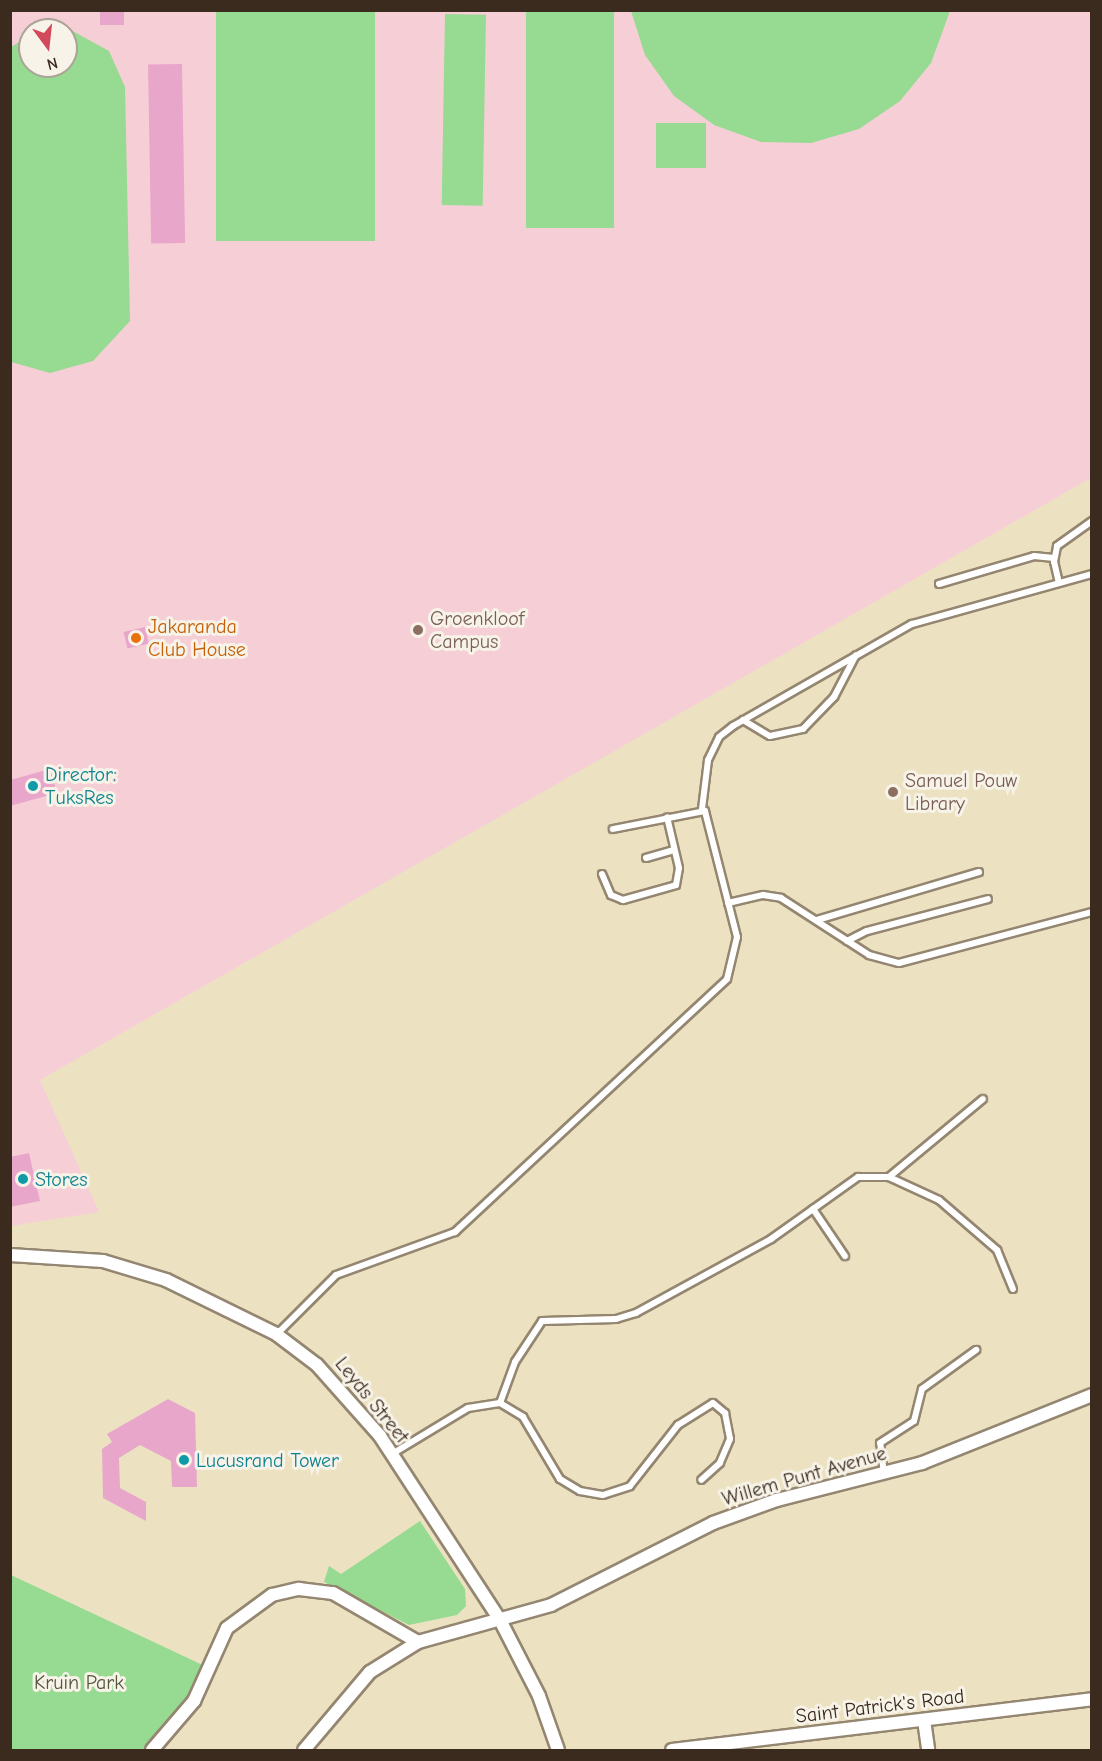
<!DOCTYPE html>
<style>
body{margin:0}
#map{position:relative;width:1102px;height:1761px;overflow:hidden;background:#ece2c2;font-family:"Comic Neue",sans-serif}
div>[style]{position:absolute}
.built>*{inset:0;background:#f6cfd6}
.green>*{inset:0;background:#97da92;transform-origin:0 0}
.building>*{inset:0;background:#e8a6cb;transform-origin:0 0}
.roads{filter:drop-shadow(2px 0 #948670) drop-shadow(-2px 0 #948670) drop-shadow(0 2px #948670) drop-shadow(0 -2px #948670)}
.lane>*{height:6px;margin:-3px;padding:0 3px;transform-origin:3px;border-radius:3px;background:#fff}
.street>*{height:12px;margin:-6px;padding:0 6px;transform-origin:6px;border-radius:6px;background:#fff}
.dots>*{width:16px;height:16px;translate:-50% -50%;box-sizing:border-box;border:3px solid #f7f3e8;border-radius:50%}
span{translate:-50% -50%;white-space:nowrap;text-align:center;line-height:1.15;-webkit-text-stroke:6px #f7f3e8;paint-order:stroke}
.education-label{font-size:20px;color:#785e54}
.left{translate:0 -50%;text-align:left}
.food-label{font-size:20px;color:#c56008}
.culture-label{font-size:20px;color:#0d838f}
.street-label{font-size:20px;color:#3b2a1e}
.park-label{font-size:20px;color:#52563b}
.frame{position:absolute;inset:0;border:12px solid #3b2a1e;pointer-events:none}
.north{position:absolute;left:18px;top:18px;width:60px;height:60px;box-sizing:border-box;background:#f7f3e8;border:2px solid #aca397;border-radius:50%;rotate:165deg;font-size:16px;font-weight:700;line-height:24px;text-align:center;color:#3b2a1e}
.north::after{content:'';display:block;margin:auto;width:21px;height:27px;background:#d1495b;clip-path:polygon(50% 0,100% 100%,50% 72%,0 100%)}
</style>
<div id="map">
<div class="built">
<div style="clip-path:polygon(evenodd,11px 11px,1091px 11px,1091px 478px,40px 1080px,99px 1212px,11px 1226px,11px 11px,30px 30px,66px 30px,66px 66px,30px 66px,30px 30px)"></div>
</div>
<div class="green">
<div style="left:216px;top:11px;width:159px;height:230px"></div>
<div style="left:526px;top:11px;width:88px;height:217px"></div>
<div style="clip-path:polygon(631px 11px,631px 10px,950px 11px,931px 63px,900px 101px,859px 129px,811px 143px,761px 142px,714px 125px,674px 96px,645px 55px)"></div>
<div style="left:445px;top:14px;width:41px;height:191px;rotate:1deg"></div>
<div style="clip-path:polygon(69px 29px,109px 51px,125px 87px,130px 321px,93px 361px,50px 373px,11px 362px,11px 47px,30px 35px,30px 66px,66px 66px,64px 30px)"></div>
<div style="left:656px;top:123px;width:50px;height:45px"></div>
<div style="clip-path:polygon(420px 1521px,465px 1589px,466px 1606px,457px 1615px,409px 1625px,324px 1582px,329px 1566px,341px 1574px)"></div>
<div style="clip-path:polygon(11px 1575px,209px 1668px,149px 1750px,11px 1750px)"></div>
</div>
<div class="building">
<div style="left:100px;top:10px;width:24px;height:15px"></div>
<div style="left:182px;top:64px;width:179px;height:34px;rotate:89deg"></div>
<div style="left:145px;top:627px;width:17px;height:22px;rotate:77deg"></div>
<div style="clip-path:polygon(50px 769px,57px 793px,10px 806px,10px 780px)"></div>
<div style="clip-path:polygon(29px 1153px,40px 1201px,10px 1207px,10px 1157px)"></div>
<div style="clip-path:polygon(168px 1399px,195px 1413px,197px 1487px,172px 1487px,171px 1461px,140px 1445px,119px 1458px,120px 1488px,146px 1502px,146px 1521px,103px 1498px,102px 1449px,112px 1442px,107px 1434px)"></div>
</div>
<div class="roads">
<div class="lane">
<div style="left:1059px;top:583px;width:22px;rotate:-103deg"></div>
<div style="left:1054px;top:562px;width:16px;rotate:-79deg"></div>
<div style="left:1057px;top:546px;width:43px;rotate:-35.5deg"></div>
<div style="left:939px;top:584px;width:99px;rotate:-16.4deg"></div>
<div style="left:1034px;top:556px;width:20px;rotate:6deg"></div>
<div style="left:743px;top:720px;width:31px;rotate:31deg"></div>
<div style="left:770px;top:736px;width:34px;rotate:-12deg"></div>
<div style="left:803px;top:729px;width:45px;rotate:-45.9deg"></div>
<div style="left:834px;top:697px;width:47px;rotate:-62.4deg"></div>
<div style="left:702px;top:809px;width:49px;rotate:-83deg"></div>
<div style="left:708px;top:760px;width:25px;rotate:-64deg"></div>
<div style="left:719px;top:737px;width:18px;rotate:-38deg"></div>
<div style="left:733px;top:726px;width:206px;rotate:-29.7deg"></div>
<div style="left:912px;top:624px;width:187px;rotate:-15.5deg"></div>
<div style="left:646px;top:858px;width:29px;rotate:-16deg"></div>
<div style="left:602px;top:874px;width:23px;rotate:67deg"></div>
<div style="left:611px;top:895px;width:13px;rotate:23deg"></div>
<div style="left:623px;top:900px;width:55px;rotate:-15.8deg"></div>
<div style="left:676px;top:885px;width:17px;rotate:-80deg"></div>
<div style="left:679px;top:868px;width:52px;rotate:-103.2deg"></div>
<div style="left:728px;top:903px;width:36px;rotate:-13deg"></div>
<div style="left:763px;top:895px;width:18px;rotate:9deg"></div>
<div style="left:781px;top:898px;width:105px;rotate:32.9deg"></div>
<div style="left:869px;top:955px;width:31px;rotate:15deg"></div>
<div style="left:899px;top:963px;width:200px;rotate:-14.8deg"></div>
<div style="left:817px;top:920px;width:169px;rotate:-16.5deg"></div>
<div style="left:847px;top:941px;width:22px;rotate:-27deg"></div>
<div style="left:867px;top:931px;width:125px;rotate:-14.8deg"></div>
<div style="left:889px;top:1177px;width:122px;rotate:-39.7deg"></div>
<div style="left:813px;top:1209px;width:57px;rotate:55.8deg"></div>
<div style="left:277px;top:1334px;width:83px;rotate:-45deg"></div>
<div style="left:336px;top:1275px;width:127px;rotate:-19.9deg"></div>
<div style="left:455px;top:1232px;width:371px;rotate:-42.9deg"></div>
<div style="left:727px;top:979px;width:43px;rotate:-76.6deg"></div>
<div style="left:737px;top:937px;width:130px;rotate:-104.3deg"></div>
<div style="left:705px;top:811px;width:94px;rotate:168.9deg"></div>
<div style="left:500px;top:1403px;width:44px;rotate:-69.9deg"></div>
<div style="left:515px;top:1362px;width:49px;rotate:-56.6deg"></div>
<div style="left:542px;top:1321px;width:74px;rotate:-1.5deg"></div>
<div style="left:616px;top:1319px;width:21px;rotate:-17deg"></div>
<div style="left:636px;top:1313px;width:154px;rotate:-28.7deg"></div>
<div style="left:771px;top:1239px;width:107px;rotate:-35.5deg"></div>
<div style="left:858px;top:1177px;width:31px"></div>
<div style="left:889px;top:1177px;width:55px;rotate:24.7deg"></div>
<div style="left:939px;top:1200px;width:77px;rotate:40.8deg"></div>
<div style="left:997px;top:1250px;width:42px;rotate:67.7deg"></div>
<div style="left:392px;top:1454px;width:89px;rotate:-31.2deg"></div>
<div style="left:468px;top:1408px;width:32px;rotate:-9deg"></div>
<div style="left:500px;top:1403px;width:27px;rotate:31deg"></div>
<div style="left:523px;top:1417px;width:72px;rotate:59.2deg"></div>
<div style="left:560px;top:1479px;width:23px;rotate:31deg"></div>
<div style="left:580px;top:1491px;width:23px;rotate:10deg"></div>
<div style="left:603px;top:1495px;width:28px;rotate:-18deg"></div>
<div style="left:630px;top:1486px;width:78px;rotate:-51.8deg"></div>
<div style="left:678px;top:1425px;width:41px;rotate:-32.2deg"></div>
<div style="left:713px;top:1403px;width:16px;rotate:40deg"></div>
<div style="left:725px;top:1413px;width:26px;rotate:79deg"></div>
<div style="left:730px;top:1439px;width:26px;rotate:113deg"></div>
<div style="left:720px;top:1463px;width:25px;rotate:138deg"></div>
<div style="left:884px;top:1474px;width:31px;rotate:-97deg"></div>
<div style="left:880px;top:1443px;width:40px;rotate:-32.9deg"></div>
<div style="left:914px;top:1421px;width:33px;rotate:-76deg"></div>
<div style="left:922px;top:1389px;width:67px;rotate:-35.8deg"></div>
</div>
<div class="street">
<div style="left:10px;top:1255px;width:93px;rotate:3.7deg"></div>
<div style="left:103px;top:1261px;width:66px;rotate:16.8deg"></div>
<div style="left:166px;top:1280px;width:123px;rotate:26.1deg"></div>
<div style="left:276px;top:1334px;width:51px;rotate:37.1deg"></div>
<div style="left:317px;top:1365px;width:95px;rotate:48.4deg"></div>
<div style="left:380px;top:1436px;width:220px;rotate:56.9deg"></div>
<div style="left:500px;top:1620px;width:85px;rotate:62.8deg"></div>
<div style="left:539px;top:1696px;width:57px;rotate:70.6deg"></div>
<div style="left:924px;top:1720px;width:30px;rotate:82deg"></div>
<div style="left:152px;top:1750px;width:65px;rotate:-49.4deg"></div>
<div style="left:194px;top:1701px;width:80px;rotate:-65.7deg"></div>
<div style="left:227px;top:1628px;width:56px;rotate:-36.3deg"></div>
<div style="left:272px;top:1595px;width:28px;rotate:-13deg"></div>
<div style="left:299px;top:1589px;width:34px;rotate:7deg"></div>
<div style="left:333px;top:1593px;width:98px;rotate:30deg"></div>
<div style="left:304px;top:1750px;width:102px;rotate:-49.8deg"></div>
<div style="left:370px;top:1672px;width:57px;rotate:-32deg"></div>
<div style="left:418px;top:1642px;width:138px;rotate:-15.5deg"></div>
<div style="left:551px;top:1605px;width:182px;rotate:-26.8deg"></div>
<div style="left:713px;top:1523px;width:68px;rotate:-19.8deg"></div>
<div style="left:777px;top:1500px;width:150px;rotate:-14.3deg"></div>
<div style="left:922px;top:1463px;width:183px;rotate:-21.8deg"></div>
<div style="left:672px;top:1750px;width:423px;rotate:-6.9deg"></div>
</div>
</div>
<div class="dots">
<div style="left:418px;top:630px;background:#8d6e63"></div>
<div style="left:136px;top:638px;background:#e8710a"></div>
<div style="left:33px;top:786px;background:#0f9aa8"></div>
<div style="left:893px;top:792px;background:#8d6e63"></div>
<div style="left:23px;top:1179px;background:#0f9aa8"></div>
<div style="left:184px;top:1460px;background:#0f9aa8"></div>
</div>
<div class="education-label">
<span class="left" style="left:430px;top:630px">Groenkloof<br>Campus</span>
<span class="left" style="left:905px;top:792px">Samuel Pouw<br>Library</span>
</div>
<div class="food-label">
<span class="left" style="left:148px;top:638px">Jakaranda<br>Club House</span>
</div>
<div class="culture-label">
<span class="left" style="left:45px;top:786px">Director:<br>TuksRes</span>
<span class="left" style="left:35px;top:1179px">Stores</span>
<span class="left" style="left:196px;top:1460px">Lucusrand Tower</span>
</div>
<div class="street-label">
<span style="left:372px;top:1400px;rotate:51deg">Leyds Street</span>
<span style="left:804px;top:1476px;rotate:-16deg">Willem Punt Avenue</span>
<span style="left:880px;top:1706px;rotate:-7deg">Saint Patrick's Road</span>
</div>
<div class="park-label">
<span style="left:79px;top:1682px">Kruin Park</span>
</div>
<div class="frame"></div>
<div class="north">N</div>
</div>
